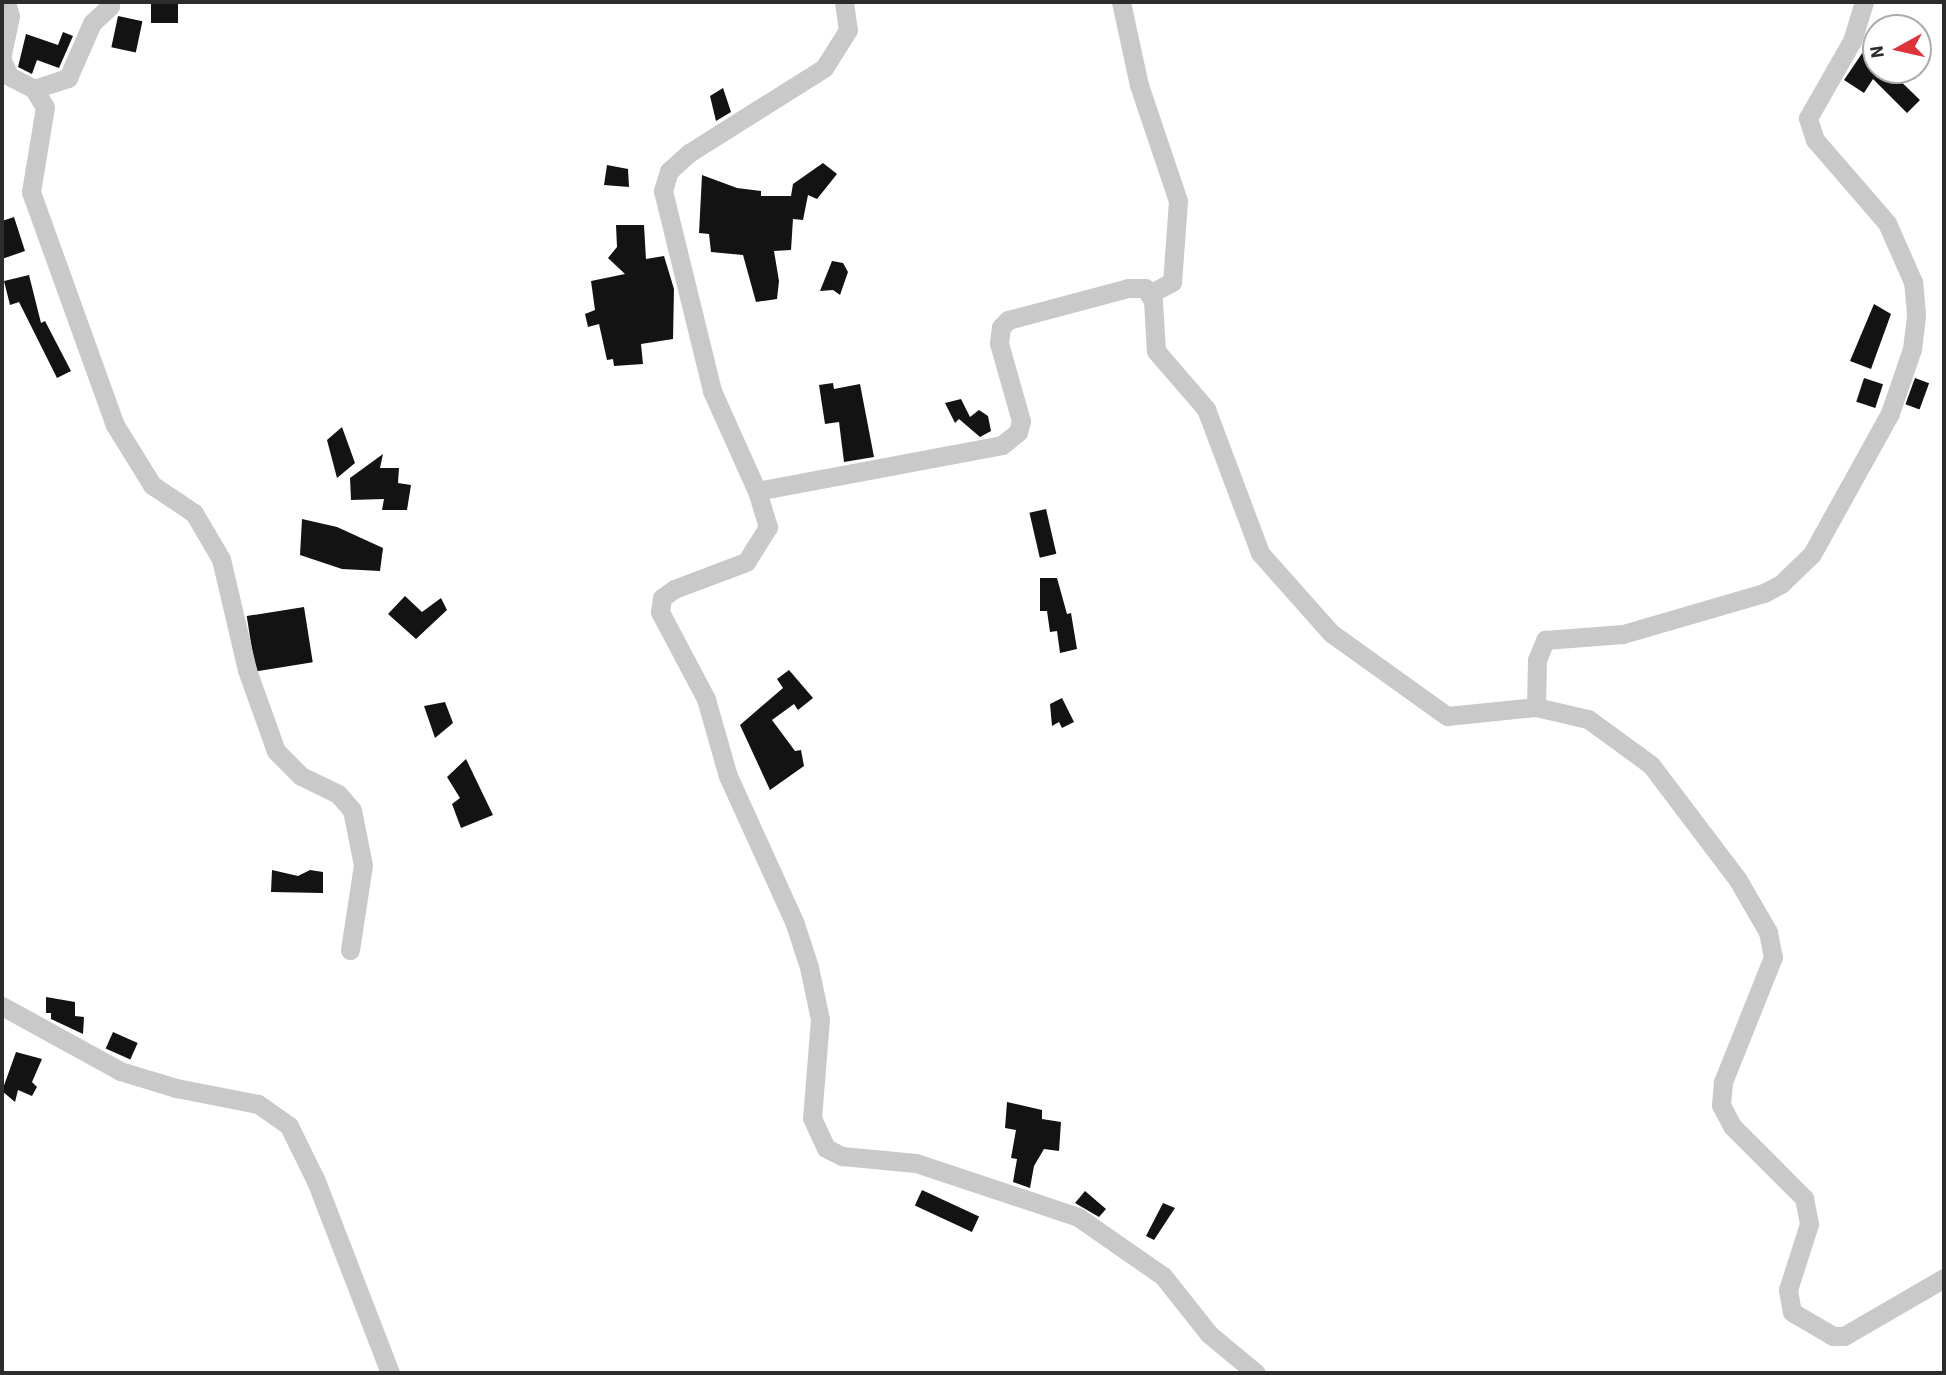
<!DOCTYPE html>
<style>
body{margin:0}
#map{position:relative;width:1946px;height:1375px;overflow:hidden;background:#fff;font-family:"Source Sans 3",sans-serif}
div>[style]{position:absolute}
.building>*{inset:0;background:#131313;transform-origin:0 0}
.minor>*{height:19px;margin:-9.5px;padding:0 9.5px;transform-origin:9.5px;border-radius:9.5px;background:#c9c9c9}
span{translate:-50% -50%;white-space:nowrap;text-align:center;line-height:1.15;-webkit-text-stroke:7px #fff;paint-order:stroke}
.frame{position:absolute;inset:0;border:4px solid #2c2c2c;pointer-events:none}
.north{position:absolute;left:1862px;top:14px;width:70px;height:70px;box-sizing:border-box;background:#fff;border:2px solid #ababab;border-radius:50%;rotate:262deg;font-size:19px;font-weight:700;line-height:28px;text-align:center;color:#2c2c2c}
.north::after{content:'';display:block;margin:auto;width:24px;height:32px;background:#e03239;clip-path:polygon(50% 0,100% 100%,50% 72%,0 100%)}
</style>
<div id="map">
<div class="building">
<div style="left:151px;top:2px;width:27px;height:21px"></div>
<div style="left:118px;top:16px;width:25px;height:32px;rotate:12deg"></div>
<div style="clip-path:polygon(63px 32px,73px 36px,59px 68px,37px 60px,32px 74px,18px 67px,26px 34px,58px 45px)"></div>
<div style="clip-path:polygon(1867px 46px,1876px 53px,1876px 70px,1889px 70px,1920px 100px,1907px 113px,1873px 79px,1864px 93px,1844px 80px)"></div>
<div style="clip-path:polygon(723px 88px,731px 112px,716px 121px,710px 96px)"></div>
<div style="clip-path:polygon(823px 163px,837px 174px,817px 199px,808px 195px,803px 220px,793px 219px,791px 250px,774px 251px,779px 281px,777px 299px,756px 302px,743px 255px,711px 252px,709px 234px,699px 233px,702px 175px,737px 188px,761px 191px,761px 196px,791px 196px,793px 184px)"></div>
<div style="clip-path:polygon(607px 165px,628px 169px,629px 187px,604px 185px)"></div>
<div style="clip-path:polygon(14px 217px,25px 251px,2px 259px,2px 221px)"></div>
<div style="clip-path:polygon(616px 225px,644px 225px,646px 259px,664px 256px,674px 289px,673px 339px,641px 344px,643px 364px,614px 366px,613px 359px,607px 360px,599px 324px,588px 327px,585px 314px,595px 310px,591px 281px,625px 274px,608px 258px,617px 247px)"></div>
<div style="clip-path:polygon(832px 261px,843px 263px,848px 272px,840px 295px,833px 290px,820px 291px)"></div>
<div style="clip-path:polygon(29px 275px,41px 323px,45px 321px,71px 371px,57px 378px,19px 302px,10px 305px,4px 281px)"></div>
<div style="clip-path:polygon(1874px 304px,1891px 314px,1871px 369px,1850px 361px)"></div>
<div style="left:1864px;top:378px;width:20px;height:25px;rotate:18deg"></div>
<div style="left:1915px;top:378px;width:15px;height:28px;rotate:20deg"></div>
<div style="clip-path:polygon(833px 383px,834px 389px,860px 384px,874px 457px,844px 462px,839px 422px,825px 424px,819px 385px)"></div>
<div style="clip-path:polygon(961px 399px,970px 417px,979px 410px,988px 416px,991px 431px,980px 437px,959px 419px,955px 423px,945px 403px)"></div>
<div style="clip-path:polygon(342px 427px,355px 463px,337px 478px,327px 440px)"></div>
<div style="clip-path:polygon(383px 454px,380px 468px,399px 468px,398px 483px,411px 485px,407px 510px,382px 510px,384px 499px,351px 500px,350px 478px)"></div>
<div style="left:1046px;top:509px;width:46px;height:17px;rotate:77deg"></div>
<div style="clip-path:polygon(302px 519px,337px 527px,383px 548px,380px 571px,342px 569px,300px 555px)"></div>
<div style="clip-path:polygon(1040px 578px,1057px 578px,1067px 614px,1071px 613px,1077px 649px,1060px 653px,1057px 631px,1050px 632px,1047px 611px,1040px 611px)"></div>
<div style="clip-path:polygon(405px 596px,422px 612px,441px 598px,447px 610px,416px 639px,388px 614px)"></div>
<div style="left:304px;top:607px;width:56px;height:58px;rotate:81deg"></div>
<div style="clip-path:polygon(789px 670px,813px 698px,798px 710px,794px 704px,772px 720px,795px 751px,801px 750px,804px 766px,770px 790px,740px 725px,783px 688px,777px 679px)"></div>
<div style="clip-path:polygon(1062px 698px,1074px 722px,1062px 728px,1059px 722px,1052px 726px,1050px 704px)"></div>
<div style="clip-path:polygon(445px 702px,453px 723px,435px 738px,424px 706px)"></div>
<div style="clip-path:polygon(466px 759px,493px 815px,461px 828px,452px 804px,460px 798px,447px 777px)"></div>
<div style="clip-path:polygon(272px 870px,298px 876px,310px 870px,323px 872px,323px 893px,271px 892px)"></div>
<div style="clip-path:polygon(46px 997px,75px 1002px,75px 1016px,84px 1017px,83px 1034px,51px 1019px,51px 1013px,46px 1013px)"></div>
<div style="left:113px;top:1032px;width:27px;height:18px;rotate:24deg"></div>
<div style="clip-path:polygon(16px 1052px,42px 1059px,32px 1082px,37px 1087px,32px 1096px,18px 1090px,15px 1102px,2px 1091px)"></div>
<div style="clip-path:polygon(1007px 1102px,1042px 1110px,1042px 1119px,1061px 1122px,1059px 1151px,1044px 1149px,1034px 1166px,1030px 1188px,1013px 1182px,1017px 1159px,1011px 1158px,1016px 1130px,1005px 1128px)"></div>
<div style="left:922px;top:1190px;width:63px;height:17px;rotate:25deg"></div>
<div style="clip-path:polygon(1085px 1191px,1106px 1209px,1099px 1217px,1075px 1203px)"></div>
<div style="clip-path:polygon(1163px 1203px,1175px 1208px,1154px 1240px,1146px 1236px)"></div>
</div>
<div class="minor">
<div style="left:844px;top:2px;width:28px;rotate:82deg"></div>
<div style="left:848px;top:30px;width:45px;rotate:122.3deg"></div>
<div style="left:824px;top:68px;width:160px;rotate:147.8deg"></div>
<div style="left:689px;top:153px;width:27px;rotate:138deg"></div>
<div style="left:669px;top:171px;width:21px;rotate:107deg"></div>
<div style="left:663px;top:191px;width:206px;rotate:76.2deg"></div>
<div style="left:712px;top:391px;width:110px;rotate:65.8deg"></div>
<div style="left:757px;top:491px;width:38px;rotate:73deg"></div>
<div style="left:768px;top:527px;width:41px;rotate:122.2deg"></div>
<div style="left:746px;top:562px;width:77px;rotate:159.4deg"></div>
<div style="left:674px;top:589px;width:15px;rotate:143deg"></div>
<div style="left:662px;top:598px;width:14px;rotate:98deg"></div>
<div style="left:660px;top:612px;width:98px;rotate:62.1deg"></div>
<div style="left:706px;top:699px;width:80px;rotate:74.1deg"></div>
<div style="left:728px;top:776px;width:162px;rotate:65.6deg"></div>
<div style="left:795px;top:924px;width:45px;rotate:72deg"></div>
<div style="left:809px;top:967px;width:53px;rotate:78.1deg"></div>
<div style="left:820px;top:1019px;width:99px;rotate:94.6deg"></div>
<div style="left:812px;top:1118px;width:33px;rotate:65deg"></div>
<div style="left:826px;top:1148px;width:18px;rotate:27deg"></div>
<div style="left:842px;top:1156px;width:74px;rotate:5.4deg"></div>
<div style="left:916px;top:1163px;width:171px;rotate:18.4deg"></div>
<div style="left:1078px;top:1217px;width:103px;rotate:34.8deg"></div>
<div style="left:1163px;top:1276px;width:74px;rotate:51.6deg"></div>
<div style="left:1209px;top:1334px;width:61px;rotate:39.7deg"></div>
<div style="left:1121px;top:2px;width:85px;rotate:77.8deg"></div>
<div style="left:1139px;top:85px;width:122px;rotate:71.4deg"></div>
<div style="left:1178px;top:201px;width:81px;rotate:94.2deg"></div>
<div style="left:1172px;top:282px;width:24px;rotate:152deg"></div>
<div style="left:2px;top:54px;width:39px;rotate:-78deg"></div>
<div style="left:10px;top:16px;width:15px;rotate:-106deg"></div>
<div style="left:2px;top:60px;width:17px;rotate:66deg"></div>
<div style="left:9px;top:76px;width:28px;rotate:27deg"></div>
<div style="left:34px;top:89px;width:21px;rotate:59deg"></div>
<div style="left:45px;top:107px;width:86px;rotate:99.4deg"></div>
<div style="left:31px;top:192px;width:248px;rotate:70.2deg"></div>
<div style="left:115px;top:425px;width:70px;rotate:58.3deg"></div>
<div style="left:152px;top:485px;width:50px;rotate:33.7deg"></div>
<div style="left:194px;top:513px;width:53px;rotate:59.6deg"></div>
<div style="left:221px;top:559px;width:114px;rotate:76.8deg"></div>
<div style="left:247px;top:670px;width:86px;rotate:70.3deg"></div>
<div style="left:276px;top:751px;width:35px;rotate:45deg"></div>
<div style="left:301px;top:776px;width:41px;rotate:25.9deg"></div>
<div style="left:338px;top:794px;width:21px;rotate:49deg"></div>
<div style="left:352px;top:810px;width:56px;rotate:78.7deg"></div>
<div style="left:363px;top:865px;width:86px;rotate:98.7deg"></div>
<div style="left:34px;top:89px;width:36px;rotate:-18deg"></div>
<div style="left:68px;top:78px;width:60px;rotate:-66.4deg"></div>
<div style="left:92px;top:23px;width:25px;rotate:-43deg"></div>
<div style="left:757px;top:491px;width:249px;rotate:-10.6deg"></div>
<div style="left:1002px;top:445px;width:21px;rotate:-39deg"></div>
<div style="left:1018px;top:432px;width:11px;rotate:-75deg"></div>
<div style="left:1021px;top:421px;width:81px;rotate:-105.8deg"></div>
<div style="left:999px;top:343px;width:16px;rotate:-83deg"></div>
<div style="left:1001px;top:327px;width:10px;rotate:-45deg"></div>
<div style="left:1008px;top:320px;width:124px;rotate:-14.9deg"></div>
<div style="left:1128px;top:288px;width:17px"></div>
<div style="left:1145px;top:288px;width:15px;rotate:58deg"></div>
<div style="left:1153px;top:301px;width:50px;rotate:86.6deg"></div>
<div style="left:1156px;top:351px;width:77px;rotate:49.2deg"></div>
<div style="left:1206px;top:409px;width:154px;rotate:69.4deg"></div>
<div style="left:1260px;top:553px;width:107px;rotate:48.4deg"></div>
<div style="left:1331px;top:633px;width:143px;rotate:35.6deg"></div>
<div style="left:1447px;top:716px;width:89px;rotate:-5.8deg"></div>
<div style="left:1536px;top:707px;width:53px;rotate:13deg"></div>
<div style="left:1588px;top:719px;width:78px;rotate:36.1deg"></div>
<div style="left:1651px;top:765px;width:144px;rotate:52.9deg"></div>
<div style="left:1738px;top:880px;width:60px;rotate:60deg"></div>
<div style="left:1768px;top:932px;width:25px;rotate:79deg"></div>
<div style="left:1773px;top:957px;width:135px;rotate:111.8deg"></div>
<div style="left:1723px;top:1082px;width:23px;rotate:95deg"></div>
<div style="left:1721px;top:1105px;width:24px;rotate:62deg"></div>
<div style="left:1732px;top:1126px;width:102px;rotate:45deg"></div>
<div style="left:1804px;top:1198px;width:26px;rotate:79deg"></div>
<div style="left:1809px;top:1224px;width:69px;rotate:107.7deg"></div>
<div style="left:1788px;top:1290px;width:22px;rotate:80deg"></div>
<div style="left:1792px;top:1312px;width:48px;rotate:30.3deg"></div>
<div style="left:1833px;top:1336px;width:11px"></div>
<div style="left:1844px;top:1336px;width:116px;rotate:-30.1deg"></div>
<div style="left:1536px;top:707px;width:47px;rotate:-88.8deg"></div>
<div style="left:1537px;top:660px;width:22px;rotate:-68deg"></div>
<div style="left:1545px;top:640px;width:78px;rotate:-4.4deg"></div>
<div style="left:1623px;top:634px;width:147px;rotate:-16.2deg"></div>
<div style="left:1764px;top:593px;width:19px;rotate:-28deg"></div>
<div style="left:1781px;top:584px;width:43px;rotate:-44.1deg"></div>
<div style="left:1812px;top:554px;width:161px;rotate:-61deg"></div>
<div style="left:1890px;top:413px;width:68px;rotate:-71deg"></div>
<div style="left:1912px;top:349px;width:35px;rotate:-83deg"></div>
<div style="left:1916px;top:314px;width:32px;rotate:-95deg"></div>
<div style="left:1913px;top:282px;width:64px;rotate:-113.8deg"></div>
<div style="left:1887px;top:223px;width:110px;rotate:-130.9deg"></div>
<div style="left:1815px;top:140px;width:23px;rotate:-108deg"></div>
<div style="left:1808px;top:118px;width:89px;rotate:-60.3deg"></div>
<div style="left:1852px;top:41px;width:41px;rotate:-72.9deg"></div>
<div style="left:2px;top:1006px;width:135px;rotate:28.8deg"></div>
<div style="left:120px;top:1071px;width:59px;rotate:16.9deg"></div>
<div style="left:176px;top:1088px;width:84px;rotate:11deg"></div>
<div style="left:258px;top:1104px;width:38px;rotate:35deg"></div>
<div style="left:289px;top:1126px;width:61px;rotate:63.9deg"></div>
<div style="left:316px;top:1181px;width:206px;rotate:68.9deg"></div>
</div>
<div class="frame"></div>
<div class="north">N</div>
</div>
